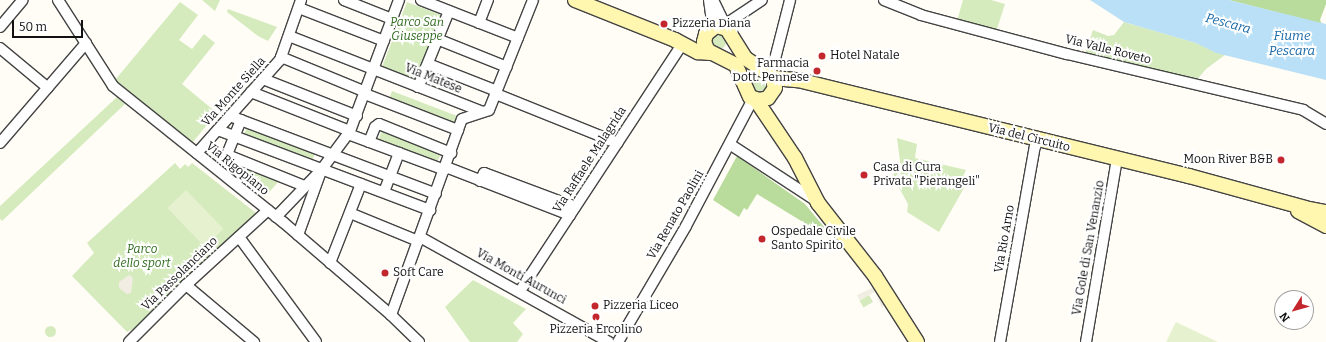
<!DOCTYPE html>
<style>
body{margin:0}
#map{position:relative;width:1326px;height:342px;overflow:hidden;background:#fffdf5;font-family:Bitter,serif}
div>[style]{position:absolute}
.green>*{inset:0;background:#d5ebbd;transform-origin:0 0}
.round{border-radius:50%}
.forest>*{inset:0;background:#b9dc9c}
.pitch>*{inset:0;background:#e6f2cf;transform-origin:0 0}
.plaza>*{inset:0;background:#f1ede2}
.water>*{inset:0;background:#b9e0f7}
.roads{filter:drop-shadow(1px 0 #444) drop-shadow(-1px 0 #444) drop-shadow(0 1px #444) drop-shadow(0 -1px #444)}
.street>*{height:10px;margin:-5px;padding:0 5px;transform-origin:5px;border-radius:5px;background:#fff}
.secondary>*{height:14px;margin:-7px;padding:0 7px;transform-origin:7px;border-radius:7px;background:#fff6b0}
.dots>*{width:11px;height:11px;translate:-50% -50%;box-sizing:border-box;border:2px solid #fff;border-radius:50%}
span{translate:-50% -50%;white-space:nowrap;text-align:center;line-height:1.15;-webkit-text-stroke:4px #fff;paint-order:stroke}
.park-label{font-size:12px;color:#2f6b1f;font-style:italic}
.poi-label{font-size:12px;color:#111}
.left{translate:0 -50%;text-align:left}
.right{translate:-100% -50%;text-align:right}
.street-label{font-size:12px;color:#111}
.water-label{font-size:13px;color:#1768a6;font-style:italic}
.north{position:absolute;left:1274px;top:290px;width:40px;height:40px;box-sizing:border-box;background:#fff;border:1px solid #a0a0a0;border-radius:50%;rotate:233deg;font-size:11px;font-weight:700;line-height:16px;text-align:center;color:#111}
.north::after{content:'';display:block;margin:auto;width:14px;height:18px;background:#c4262e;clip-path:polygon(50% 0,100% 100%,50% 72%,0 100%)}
.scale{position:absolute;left:12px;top:20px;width:71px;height:18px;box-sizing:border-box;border:2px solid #111;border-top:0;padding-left:5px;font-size:12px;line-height:14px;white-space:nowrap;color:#111;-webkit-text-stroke:3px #fff;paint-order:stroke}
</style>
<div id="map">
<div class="green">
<div style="clip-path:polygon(202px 0,220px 0,215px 11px)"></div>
<div style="clip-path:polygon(963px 0,991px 0,1005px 4px,996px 32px,957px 21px)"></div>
<div style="clip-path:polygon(180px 2px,198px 15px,179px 40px,192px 49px,204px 34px,215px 43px,182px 84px,217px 113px,192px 143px,115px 80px)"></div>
<div style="left:407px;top:2px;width:39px;height:70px;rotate:21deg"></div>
<div style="clip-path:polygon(228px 9px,277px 27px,268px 41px,258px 36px,227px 12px)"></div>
<div style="clip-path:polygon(1124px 22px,1196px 43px,1225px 55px,1206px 69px,1195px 82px,1084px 57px,1093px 30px,1108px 36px,1114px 35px)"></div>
<div class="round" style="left:712px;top:35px;width:14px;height:14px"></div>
<div style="clip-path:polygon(759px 75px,766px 76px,769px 92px,756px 95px,749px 84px,753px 77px)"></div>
<div style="left:392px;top:91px;width:76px;height:12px;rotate:21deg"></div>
<div style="clip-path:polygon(117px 97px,125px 104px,2px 221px,0 219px,0 206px)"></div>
<div style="left:248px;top:124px;width:73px;height:11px;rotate:21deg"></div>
<div style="left:383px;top:128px;width:63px;height:14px;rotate:21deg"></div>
<div style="clip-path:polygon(897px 138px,917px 144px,915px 158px,966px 170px,959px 185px,964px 188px,939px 232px,907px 212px,908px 204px,892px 175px,901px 169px)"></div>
<div style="clip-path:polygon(230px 160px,279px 181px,265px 197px,226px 165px)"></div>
<div style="clip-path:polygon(175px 163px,180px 169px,185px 164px,188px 167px,192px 163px,256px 213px,139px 326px,127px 332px,72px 276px,94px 253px,87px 243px)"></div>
<div style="clip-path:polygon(473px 280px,526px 309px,513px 323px,523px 334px,517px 342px,470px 342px,445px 307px)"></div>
<div style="left:869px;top:295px;width:8px;height:11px;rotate:60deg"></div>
<div class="round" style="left:44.5px;top:325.5px;width:11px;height:11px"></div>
</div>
<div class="forest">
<div style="clip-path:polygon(1229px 0,1326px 0,1326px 4px,1320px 20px,1322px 24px)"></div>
<div style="clip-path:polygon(737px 156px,805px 204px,824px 227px,821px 233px,757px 194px,747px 210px,744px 208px,739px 217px,713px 200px)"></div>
</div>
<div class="pitch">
<div style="left:186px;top:190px;width:54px;height:26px;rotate:46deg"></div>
<div style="clip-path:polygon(1176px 322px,1218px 342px,1166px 342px)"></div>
</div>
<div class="plaza">
<div style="clip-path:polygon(129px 275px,133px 278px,131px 293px,127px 294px,119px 288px,119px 282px)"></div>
<div style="clip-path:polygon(874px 287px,886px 303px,882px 308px,875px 292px,859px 300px,857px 295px)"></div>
</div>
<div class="water">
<div style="clip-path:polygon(1090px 0,1229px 0,1326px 24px,1326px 80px,1216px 53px,1196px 43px,1124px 22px)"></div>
</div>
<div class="roads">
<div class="street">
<div style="left:58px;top:0;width:102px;rotate:57.4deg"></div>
<div style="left:113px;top:86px;width:218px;rotate:38.7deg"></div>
<div style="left:283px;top:222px;width:143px;rotate:40.7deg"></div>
<div style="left:391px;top:315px;width:39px;rotate:44deg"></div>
<div style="left:344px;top:0;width:52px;rotate:21.6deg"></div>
<div style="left:421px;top:0;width:104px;rotate:21.4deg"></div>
<div style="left:709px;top:0;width:27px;rotate:82deg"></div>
<div style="left:713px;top:0;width:32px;rotate:64deg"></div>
<div style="left:884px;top:0;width:40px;rotate:22deg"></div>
<div style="left:921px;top:15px;width:151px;rotate:15deg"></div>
<div style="left:1067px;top:54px;width:243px;rotate:13.3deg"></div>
<div style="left:1303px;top:110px;width:27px;rotate:31deg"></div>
<div style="left:299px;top:8px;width:91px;rotate:21.2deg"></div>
<div style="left:479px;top:23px;width:25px;rotate:-69deg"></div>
<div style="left:726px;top:24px;width:43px;rotate:-33.7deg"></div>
<div style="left:0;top:27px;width:35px;rotate:-50deg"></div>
<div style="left:289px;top:36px;width:208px;rotate:21.4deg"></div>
<div style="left:437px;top:39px;width:75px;rotate:21.8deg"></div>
<div style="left:0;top:48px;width:62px;rotate:39.8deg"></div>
<div style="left:281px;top:57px;width:92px;rotate:22.4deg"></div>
<div style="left:774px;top:63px;width:65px;rotate:-75.7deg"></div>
<div style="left:428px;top:64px;width:74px;rotate:21.4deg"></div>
<div style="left:263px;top:79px;width:101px;rotate:21.5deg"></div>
<div style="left:418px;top:87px;width:82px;rotate:-67.8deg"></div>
<div style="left:251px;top:92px;width:106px;rotate:21.5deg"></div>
<div style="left:365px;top:94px;width:100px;rotate:21.2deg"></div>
<div style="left:496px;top:94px;width:131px;rotate:21.9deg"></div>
<div style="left:230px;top:116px;width:220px;rotate:20.7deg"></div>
<div style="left:241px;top:120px;width:38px;rotate:112deg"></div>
<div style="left:227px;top:155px;width:83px;rotate:21.9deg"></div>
<div style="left:218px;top:130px;width:227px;rotate:20.7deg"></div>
<div style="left:348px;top:134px;width:103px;rotate:20.4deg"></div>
<div style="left:369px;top:142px;width:16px;rotate:-68deg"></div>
<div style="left:375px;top:127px;width:5px;rotate:-37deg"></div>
<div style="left:379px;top:124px;width:78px;rotate:21.9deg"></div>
<div style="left:0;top:143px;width:132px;rotate:-49.3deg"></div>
<div style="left:731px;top:145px;width:100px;rotate:33.2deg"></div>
<div style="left:197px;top:153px;width:125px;rotate:-48.3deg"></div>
<div style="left:280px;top:60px;width:64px;rotate:-70.7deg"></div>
<div style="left:446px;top:167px;width:133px;rotate:21.2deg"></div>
<div style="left:480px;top:181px;width:9px;rotate:-63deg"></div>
<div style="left:484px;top:173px;width:97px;rotate:20.5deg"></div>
<div style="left:384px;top:192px;width:42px;rotate:-69deg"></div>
<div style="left:350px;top:213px;width:74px;rotate:22.4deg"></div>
<div style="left:276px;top:217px;width:66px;rotate:-46.2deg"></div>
<div style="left:322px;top:169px;width:47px;rotate:-53.6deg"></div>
<div style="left:350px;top:131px;width:140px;rotate:-69.5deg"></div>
<div style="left:298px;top:235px;width:68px;rotate:-70.2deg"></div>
<div style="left:239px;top:237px;width:130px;rotate:53.7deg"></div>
<div style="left:420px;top:237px;width:216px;rotate:29.1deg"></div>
<div style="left:330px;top:263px;width:85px;rotate:-68.6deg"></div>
<div style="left:186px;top:285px;width:89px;rotate:40deg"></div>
<div style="left:520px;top:291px;width:295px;rotate:-56.7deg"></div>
<div style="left:391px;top:315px;width:208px;rotate:-70.1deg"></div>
<div style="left:462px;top:119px;width:28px;rotate:-18deg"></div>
<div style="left:489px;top:110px;width:118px;rotate:-68.2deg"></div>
<div style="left:129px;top:342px;width:81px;rotate:-45deg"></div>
<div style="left:186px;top:285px;width:111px;rotate:-42.4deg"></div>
<div style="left:618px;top:342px;width:134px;rotate:-59.6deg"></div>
<div style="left:686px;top:226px;width:144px;rotate:-62.2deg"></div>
<div style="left:1000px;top:342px;width:205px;rotate:-79.9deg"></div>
<div style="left:1086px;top:342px;width:186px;rotate:-80.4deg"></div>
</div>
<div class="secondary">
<div style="left:575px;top:0;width:108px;rotate:21.8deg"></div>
<div style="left:675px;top:40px;width:26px;rotate:28deg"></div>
<div style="left:698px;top:52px;width:12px;rotate:5deg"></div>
<div style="left:716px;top:26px;width:11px;rotate:15deg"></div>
<div style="left:727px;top:29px;width:34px;rotate:58deg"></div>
<div style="left:745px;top:58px;width:32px;rotate:34deg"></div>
<div style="left:772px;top:76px;width:12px;rotate:76deg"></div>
<div style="left:775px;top:88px;width:12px;rotate:125deg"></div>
<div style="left:768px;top:98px;width:9px;rotate:167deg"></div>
<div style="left:759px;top:100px;width:9px;rotate:-162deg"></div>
<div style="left:750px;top:97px;width:35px;rotate:-114deg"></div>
<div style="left:736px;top:65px;width:31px;rotate:-153deg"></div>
<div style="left:708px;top:51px;width:10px;rotate:-114deg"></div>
<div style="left:704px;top:42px;width:8px;rotate:-76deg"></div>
<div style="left:706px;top:34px;width:13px;rotate:-39deg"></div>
<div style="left:773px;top:78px;width:25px;rotate:5deg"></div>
<div style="left:798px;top:80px;width:403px;rotate:13.8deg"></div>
<div style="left:1189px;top:176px;width:120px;rotate:15.4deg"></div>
<div style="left:1305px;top:208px;width:21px;rotate:11deg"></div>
<div style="left:756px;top:100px;width:70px;rotate:56.1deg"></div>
<div style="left:795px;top:158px;width:51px;rotate:62.9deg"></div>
<div style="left:818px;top:203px;width:93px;rotate:52deg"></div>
<div style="left:875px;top:276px;width:78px;rotate:57.5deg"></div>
<div style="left:1298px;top:211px;width:32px;rotate:28deg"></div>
</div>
</div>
<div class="dots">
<div style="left:664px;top:24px;background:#c4262e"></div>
<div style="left:822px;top:56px;background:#c4262e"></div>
<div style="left:817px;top:71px;background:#c4262e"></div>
<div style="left:1281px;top:160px;background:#c4262e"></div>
<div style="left:864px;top:175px;background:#c4262e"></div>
<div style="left:762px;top:239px;background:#c4262e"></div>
<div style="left:385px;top:273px;background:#c4262e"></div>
<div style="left:595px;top:306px;background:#c4262e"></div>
<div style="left:596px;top:317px;background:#c4262e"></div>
</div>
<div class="park-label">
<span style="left:417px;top:30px">Parco San<br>Giuseppe</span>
<span style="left:142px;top:257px">Parco<br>dello sport</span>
</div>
<div class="poi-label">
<span class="left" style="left:672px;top:24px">Pizzeria Diana</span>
<span class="left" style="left:830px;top:56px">Hotel Natale</span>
<span class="right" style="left:809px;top:71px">Farmacia<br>Dott. Pennese</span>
<span class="right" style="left:1273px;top:160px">Moon River B&amp;B</span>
<span class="left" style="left:873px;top:175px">Casa di Cura<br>Privata "Pierangeli"</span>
<span class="left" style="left:771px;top:239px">Ospedale Civile<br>Santo Spirito</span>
<span class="left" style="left:393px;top:273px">Soft Care</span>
<span class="left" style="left:603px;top:306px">Pizzeria Liceo</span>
<span style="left:596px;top:330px">Pizzeria Ercolino</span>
</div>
<div class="street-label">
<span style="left:1108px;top:50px;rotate:14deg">Via Valle Roveto</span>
<span style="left:433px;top:79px;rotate:22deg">Via Matese</span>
<span style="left:234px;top:92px;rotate:-48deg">Via Monte Siella</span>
<span style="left:1029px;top:138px;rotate:14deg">Via del Circuito</span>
<span style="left:590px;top:160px;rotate:-57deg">Via Raffaele Malagrida</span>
<span style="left:237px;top:169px;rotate:39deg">Via Rigopiano</span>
<span style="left:676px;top:215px;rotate:-60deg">Via Renato Paolini</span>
<span style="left:1005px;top:239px;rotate:-80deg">Via Rio Arno</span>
<span style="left:1089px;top:248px;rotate:-80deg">Via Gole di San Venanzio</span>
<span style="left:180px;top:274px;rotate:-44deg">Via Passolanciano</span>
<span style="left:521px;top:277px;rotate:29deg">Via Monti Aurunci</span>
</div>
<div class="water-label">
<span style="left:1228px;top:24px;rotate:15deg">Pescara</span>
<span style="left:1292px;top:44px">Fiume<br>Pescara</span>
</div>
<div class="north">N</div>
<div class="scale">50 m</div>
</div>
